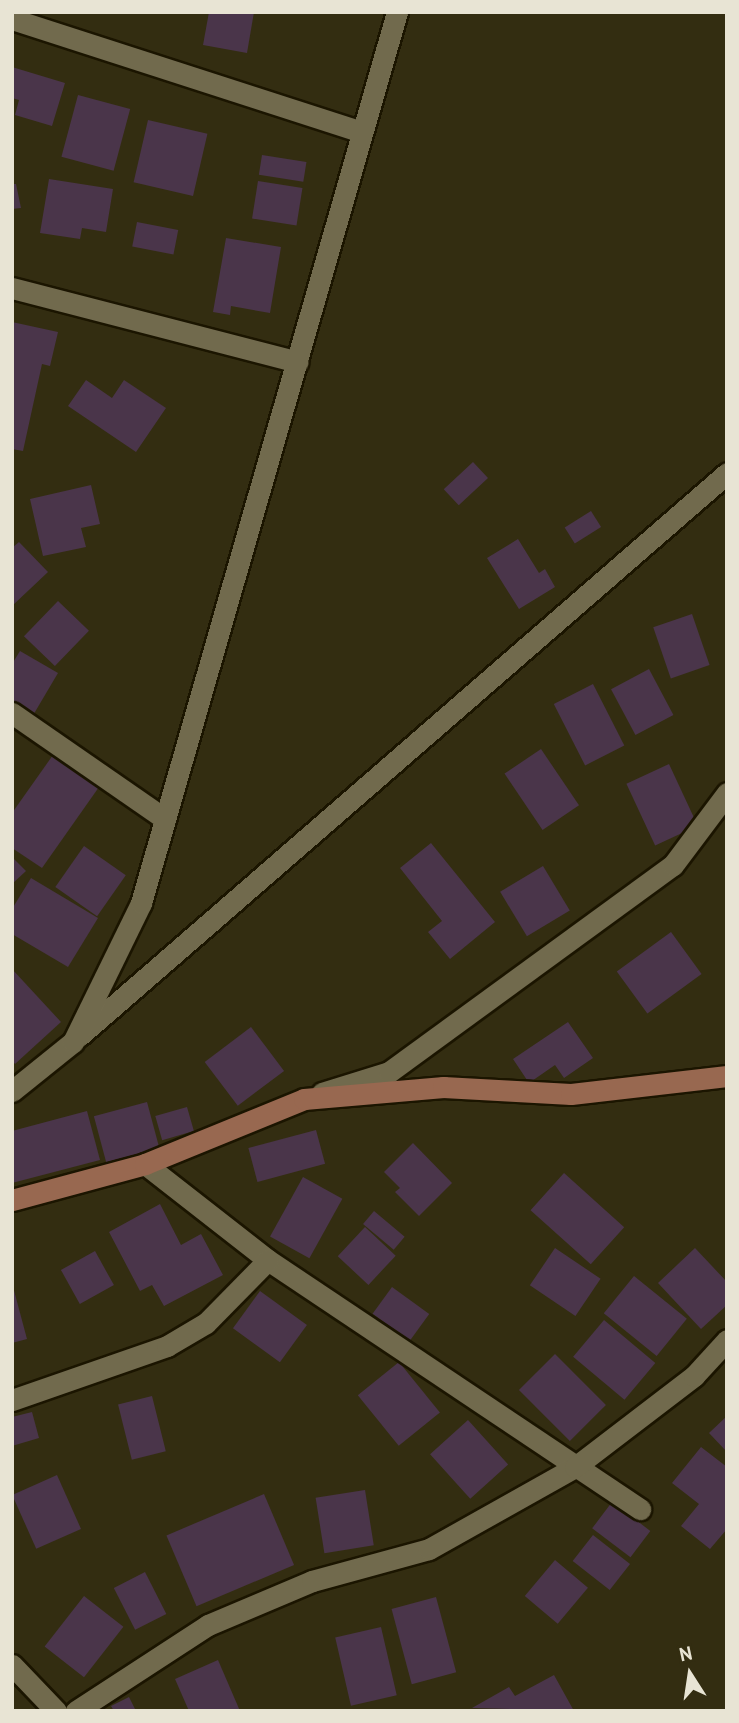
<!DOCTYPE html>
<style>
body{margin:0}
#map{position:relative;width:739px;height:1723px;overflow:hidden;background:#332d11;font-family:"PT Sans",sans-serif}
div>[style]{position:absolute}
.building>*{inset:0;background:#4a354a;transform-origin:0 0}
.roads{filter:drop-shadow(2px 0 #1b1500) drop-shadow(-2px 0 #1b1500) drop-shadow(0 2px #1b1500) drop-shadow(0 -2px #1b1500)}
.street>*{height:21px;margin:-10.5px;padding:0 10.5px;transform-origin:10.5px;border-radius:10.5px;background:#716a4d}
.secondary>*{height:21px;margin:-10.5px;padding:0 10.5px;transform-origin:10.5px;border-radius:10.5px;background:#986850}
span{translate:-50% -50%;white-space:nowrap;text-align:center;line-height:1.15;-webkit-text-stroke:7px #332d11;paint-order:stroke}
.frame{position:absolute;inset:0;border:14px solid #e8e4d4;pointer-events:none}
.north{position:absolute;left:655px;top:1639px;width:70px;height:70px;-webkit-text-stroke:5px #332d11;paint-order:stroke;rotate:348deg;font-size:19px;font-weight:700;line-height:28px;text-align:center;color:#e8e4d4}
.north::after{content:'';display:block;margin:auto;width:24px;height:32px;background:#e8e4d4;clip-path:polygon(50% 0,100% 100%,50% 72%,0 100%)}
</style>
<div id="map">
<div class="building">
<div style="clip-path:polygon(209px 12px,254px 12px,247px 53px,203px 45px)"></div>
<div style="clip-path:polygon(12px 67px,65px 83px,52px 126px,15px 115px,19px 100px,12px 98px)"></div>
<div style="left:78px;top:95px;width:54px;height:64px;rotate:15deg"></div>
<div style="left:148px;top:120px;width:61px;height:64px;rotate:13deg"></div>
<div style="left:262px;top:155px;width:45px;height:20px;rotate:9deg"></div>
<div style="clip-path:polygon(49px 179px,113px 189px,106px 232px,82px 228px,80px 239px,40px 233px)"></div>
<div style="left:258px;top:181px;width:45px;height:38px;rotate:9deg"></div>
<div style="clip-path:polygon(12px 184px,16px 184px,21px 208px,12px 209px)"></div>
<div style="left:137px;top:222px;width:42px;height:25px;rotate:11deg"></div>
<div style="clip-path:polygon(226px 238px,281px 247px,270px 313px,231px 306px,230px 315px,213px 312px)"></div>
<div style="clip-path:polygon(12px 322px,58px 332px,50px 366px,42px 364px,23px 451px,12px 449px)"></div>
<div style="clip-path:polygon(86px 380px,112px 398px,124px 380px,166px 408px,136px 452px,68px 406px)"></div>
<div style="left:473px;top:462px;width:22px;height:40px;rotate:47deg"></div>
<div style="clip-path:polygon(91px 485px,100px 524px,81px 528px,86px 547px,43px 556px,30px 499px)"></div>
<div style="left:591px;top:511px;width:19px;height:31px;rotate:58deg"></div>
<div style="clip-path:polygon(518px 539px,539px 573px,545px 569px,555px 587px,519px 609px,487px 558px)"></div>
<div style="clip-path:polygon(19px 542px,48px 572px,12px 606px,12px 548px)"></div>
<div style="left:58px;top:601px;width:43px;height:49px;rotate:44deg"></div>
<div style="left:692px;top:614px;width:54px;height:41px;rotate:71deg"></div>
<div style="clip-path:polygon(20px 651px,58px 673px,32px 717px,12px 705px,12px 664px)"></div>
<div style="left:649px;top:669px;width:52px;height:43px;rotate:62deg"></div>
<div style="left:593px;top:684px;width:69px;height:44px;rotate:63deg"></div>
<div style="left:541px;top:749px;width:68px;height:44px;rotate:56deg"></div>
<div style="clip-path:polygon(53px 755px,99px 787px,42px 868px,12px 848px,12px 813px)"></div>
<div style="left:669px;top:764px;width:68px;height:47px;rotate:65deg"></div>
<div style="clip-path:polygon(431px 843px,495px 922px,450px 959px,428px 932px,442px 921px,400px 868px)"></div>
<div style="left:84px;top:846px;width:51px;height:50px;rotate:35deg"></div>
<div style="clip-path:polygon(12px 857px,26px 871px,12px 884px)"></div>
<div style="left:543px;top:866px;width:52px;height:50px;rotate:59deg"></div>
<div style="clip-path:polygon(31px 878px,98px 918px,68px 967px,12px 934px,12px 909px)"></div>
<div style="left:671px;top:932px;width:52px;height:67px;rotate:54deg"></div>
<div style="clip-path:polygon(12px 969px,61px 1022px,15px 1064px,12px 1060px)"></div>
<div style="clip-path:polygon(568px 1022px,593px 1058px,564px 1078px,555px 1065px,529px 1083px,513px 1059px)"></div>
<div style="left:251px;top:1027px;width:55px;height:58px;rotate:53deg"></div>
<div style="left:147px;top:1102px;width:51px;height:55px;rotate:75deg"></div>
<div style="left:187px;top:1107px;width:25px;height:33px;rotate:74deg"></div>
<div style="clip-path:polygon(87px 1111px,100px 1160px,12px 1183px,12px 1131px)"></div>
<div style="left:316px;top:1130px;width:35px;height:70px;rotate:75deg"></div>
<div style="clip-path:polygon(413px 1143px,452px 1183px,419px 1216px,395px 1192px,400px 1188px,384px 1172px)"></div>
<div style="left:564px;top:1173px;width:81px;height:50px;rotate:42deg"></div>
<div style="left:303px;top:1177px;width:45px;height:68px;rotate:29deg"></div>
<div style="clip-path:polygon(160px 1204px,181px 1245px,201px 1234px,223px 1275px,164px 1306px,152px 1285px,140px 1291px,109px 1232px)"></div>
<div style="left:374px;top:1211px;width:40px;height:17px;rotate:40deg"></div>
<div style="left:365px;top:1227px;width:42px;height:40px;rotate:43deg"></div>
<div style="left:555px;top:1248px;width:55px;height:45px;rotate:34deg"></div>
<div style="clip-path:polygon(695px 1248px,727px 1282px,727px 1305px,701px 1329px,658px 1283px)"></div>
<div style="left:95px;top:1251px;width:39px;height:39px;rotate:61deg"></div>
<div style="left:634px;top:1276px;width:68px;height:48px;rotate:39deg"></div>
<div style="clip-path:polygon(12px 1283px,27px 1339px,12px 1343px)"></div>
<div style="left:392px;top:1287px;width:46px;height:33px;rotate:36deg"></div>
<div style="left:260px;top:1291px;width:58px;height:46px;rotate:36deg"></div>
<div style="left:604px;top:1320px;width:67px;height:48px;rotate:40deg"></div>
<div style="left:555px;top:1354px;width:72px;height:51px;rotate:45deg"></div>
<div style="left:399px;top:1362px;width:65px;height:53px;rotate:51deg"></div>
<div style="left:152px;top:1396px;width:57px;height:35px;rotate:76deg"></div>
<div style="clip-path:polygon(32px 1412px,39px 1438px,12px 1446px,12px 1417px)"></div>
<div style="clip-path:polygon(727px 1416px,727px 1452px,709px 1433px)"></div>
<div style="left:468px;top:1420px;width:60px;height:51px;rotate:48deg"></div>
<div style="clip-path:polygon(701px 1447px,727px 1467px,727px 1529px,710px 1549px,681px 1526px,699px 1504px,672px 1483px)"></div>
<div style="left:57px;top:1475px;width:59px;height:49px;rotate:66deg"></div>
<div style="left:365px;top:1490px;width:56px;height:50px;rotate:81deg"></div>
<div style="left:264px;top:1494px;width:77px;height:106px;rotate:67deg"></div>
<div style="left:612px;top:1502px;width:48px;height:33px;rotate:37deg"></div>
<div style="left:593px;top:1535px;width:47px;height:33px;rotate:38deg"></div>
<div style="left:555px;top:1560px;width:43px;height:47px;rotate:40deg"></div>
<div style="left:145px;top:1572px;width:47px;height:35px;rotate:63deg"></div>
<div style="left:84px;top:1596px;width:50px;height:64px;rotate:38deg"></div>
<div style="left:436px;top:1597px;width:78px;height:46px;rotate:75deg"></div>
<div style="left:381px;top:1627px;width:70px;height:47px;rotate:77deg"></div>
<div style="clip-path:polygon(218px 1660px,240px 1711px,189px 1711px,175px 1679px)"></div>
<div style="clip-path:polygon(554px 1675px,574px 1711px,472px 1708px,509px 1687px,515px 1696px)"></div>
<div style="clip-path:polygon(129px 1697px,136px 1711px,114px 1711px,111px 1706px)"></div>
</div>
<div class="roads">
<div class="street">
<div style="left:12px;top:19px;width:367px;rotate:17.9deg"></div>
<div style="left:12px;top:288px;width:295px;rotate:14.5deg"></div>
<div style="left:12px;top:713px;width:186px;rotate:34.7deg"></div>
<div style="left:79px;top:1036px;width:858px;rotate:-40.98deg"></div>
<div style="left:12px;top:1091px;width:78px;rotate:-38.8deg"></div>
<div style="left:73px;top:1042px;width:155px;rotate:-63.9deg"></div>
<div style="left:141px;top:903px;width:927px;rotate:-73.97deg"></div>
<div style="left:322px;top:1093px;width:70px;rotate:-17.4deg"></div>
<div style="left:389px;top:1072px;width:351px;rotate:-36.1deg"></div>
<div style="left:673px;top:865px;width:90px;rotate:-53.1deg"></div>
<div style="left:145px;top:1164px;width:156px;rotate:38deg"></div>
<div style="left:268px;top:1260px;width:448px;rotate:33.8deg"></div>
<div style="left:12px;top:1400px;width:164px;rotate:-19.2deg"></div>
<div style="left:167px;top:1346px;width:45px;rotate:-30.5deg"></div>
<div style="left:206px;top:1323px;width:88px;rotate:-45.5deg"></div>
<div style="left:12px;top:1665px;width:64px;rotate:46.3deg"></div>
<div style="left:76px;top:1711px;width:158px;rotate:-33.1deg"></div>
<div style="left:208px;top:1625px;width:113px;rotate:-22.9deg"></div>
<div style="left:312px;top:1581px;width:121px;rotate:-15.3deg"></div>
<div style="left:429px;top:1549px;width:167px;rotate:-29.3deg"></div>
<div style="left:575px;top:1467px;width:150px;rotate:-37.4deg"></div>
<div style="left:694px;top:1376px;width:49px;rotate:-47.5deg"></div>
</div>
<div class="secondary">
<div style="left:12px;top:1200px;width:138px;rotate:-15.1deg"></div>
<div style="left:145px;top:1164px;width:172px;rotate:-22.2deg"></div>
<div style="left:304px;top:1099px;width:140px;rotate:-4.9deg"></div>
<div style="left:443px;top:1087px;width:128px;rotate:3.1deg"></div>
<div style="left:571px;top:1094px;width:157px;rotate:-6.6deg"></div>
</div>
</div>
<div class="frame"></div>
<div class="north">N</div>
</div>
